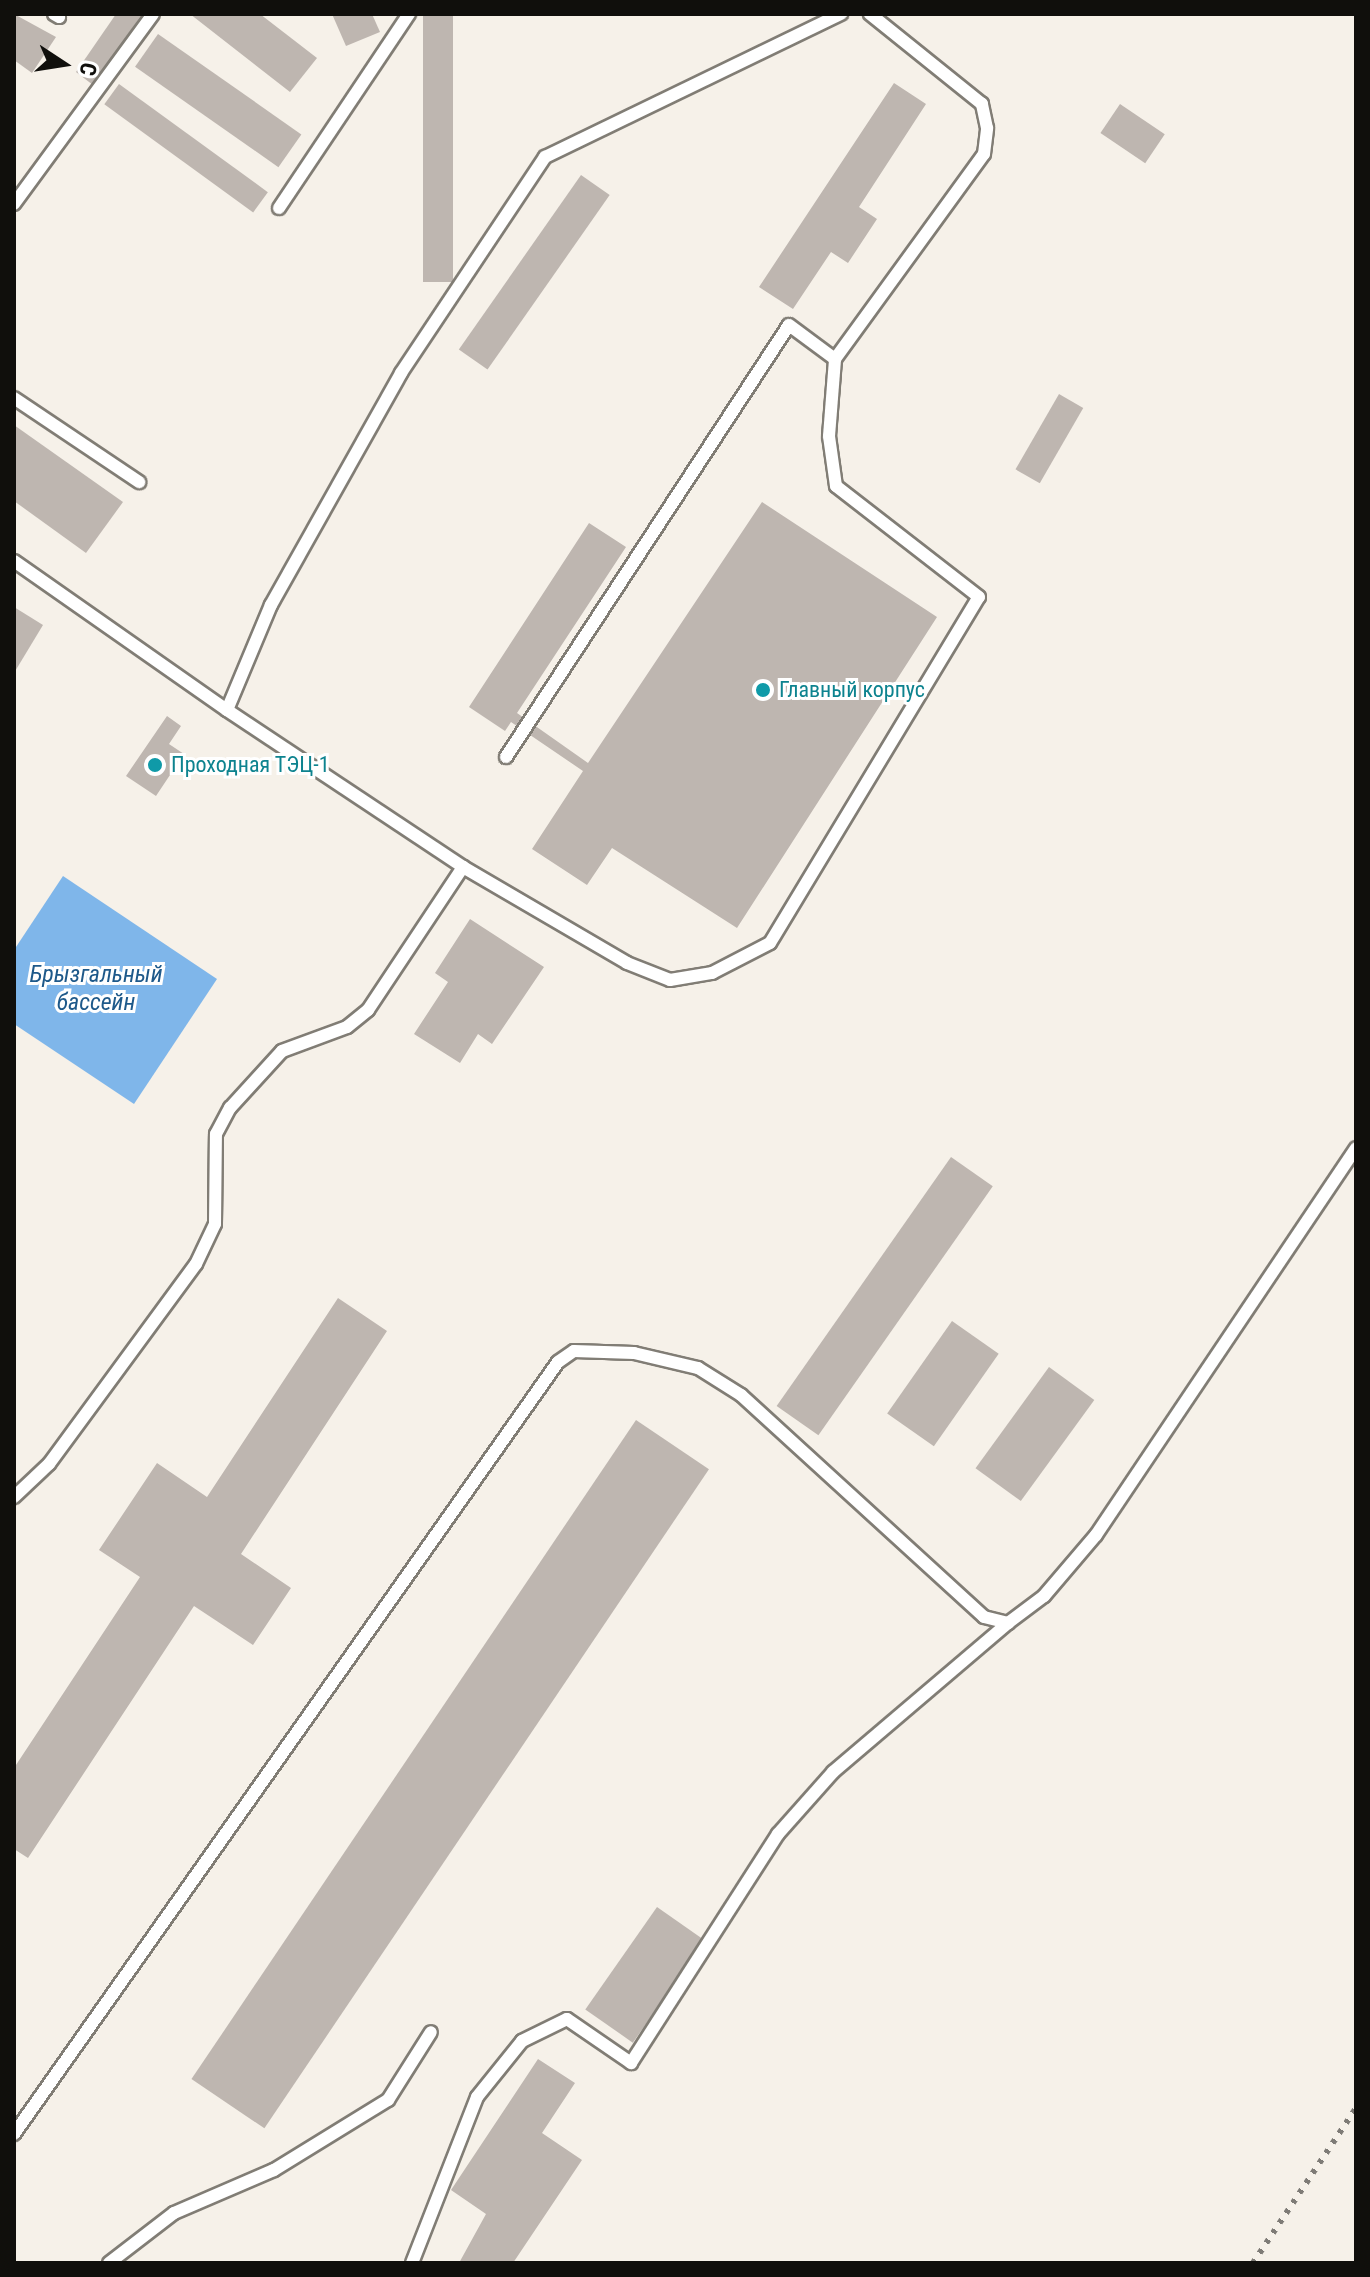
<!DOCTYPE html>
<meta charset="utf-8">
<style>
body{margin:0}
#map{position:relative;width:1370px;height:2277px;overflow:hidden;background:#f6f1e9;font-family:"Roboto Condensed",sans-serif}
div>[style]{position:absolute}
.water>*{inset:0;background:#7fb6ea}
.building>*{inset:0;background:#beb6b0;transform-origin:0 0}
.roads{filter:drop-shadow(2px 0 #817d75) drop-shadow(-2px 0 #817d75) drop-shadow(0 2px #817d75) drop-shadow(0 -2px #817d75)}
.service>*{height:12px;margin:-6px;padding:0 6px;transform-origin:6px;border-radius:6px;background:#fff}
.rail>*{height:6px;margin-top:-3px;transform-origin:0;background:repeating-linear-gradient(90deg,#7e7b76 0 4px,transparent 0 12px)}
.dots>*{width:22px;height:22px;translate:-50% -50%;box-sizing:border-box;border:4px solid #fff;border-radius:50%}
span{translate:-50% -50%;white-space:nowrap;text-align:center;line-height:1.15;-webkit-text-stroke:6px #fff;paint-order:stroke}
.culture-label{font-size:22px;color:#0d838f}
.left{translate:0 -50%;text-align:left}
.water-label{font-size:24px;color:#1e598a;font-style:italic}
.frame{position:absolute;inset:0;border:16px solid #100f0c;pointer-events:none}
.north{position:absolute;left:24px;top:24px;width:80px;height:80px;-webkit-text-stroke:6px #fff;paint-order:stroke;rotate:102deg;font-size:22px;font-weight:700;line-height:32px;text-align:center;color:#100f0c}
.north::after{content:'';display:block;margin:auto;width:28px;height:36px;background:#100f0c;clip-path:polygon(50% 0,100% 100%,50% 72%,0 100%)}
</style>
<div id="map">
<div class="water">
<div style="clip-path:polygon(63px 876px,217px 979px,134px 1104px,14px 1024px,14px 950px)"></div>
</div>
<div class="building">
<div style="clip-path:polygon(14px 14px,56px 37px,32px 73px,14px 60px)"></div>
<div style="clip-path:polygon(116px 14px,142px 14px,93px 85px,76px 72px)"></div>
<div style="clip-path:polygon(190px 14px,260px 14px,317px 58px,290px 92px)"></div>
<div style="clip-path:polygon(332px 14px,372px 14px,380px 32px,346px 46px)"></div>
<div style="left:423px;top:14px;width:30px;height:268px"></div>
<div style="left:158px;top:34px;width:175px;height:40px;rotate:35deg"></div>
<div style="clip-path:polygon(894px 83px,926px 104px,859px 207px,877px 219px,848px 263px,831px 252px,793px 309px,759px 287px)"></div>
<div style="left:119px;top:84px;width:184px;height:25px;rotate:36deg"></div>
<div style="left:1120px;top:104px;width:54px;height:35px;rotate:34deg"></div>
<div style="left:581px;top:175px;width:35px;height:213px;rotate:35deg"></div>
<div style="left:1059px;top:394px;width:28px;height:87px;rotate:30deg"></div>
<div style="clip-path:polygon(14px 425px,123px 502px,86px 553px,14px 501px)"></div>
<div style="clip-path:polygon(762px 502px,937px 617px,737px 928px,612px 848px,587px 885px,532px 849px,583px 771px,511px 722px,505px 731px,469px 707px,589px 523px,626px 547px,517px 713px,588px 763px)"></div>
<div style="clip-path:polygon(14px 607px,43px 625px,14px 673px)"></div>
<div style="clip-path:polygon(167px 716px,181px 726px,169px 744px,184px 754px,156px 796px,126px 776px)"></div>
<div style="clip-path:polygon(470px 919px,544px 967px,492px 1044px,478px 1034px,460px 1063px,414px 1034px,448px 982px,435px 973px)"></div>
<div style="left:951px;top:1157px;width:51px;height:304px;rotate:35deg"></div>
<div style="clip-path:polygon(338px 1298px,387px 1331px,241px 1554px,291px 1588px,253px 1645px,194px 1606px,28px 1858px,14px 1849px,14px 1768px,140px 1577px,99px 1550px,157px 1463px,207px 1497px)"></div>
<div style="left:952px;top:1321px;width:57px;height:113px;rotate:35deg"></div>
<div style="left:1049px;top:1367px;width:56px;height:125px;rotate:36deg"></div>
<div style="left:636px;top:1420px;width:88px;height:795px;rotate:34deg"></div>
<div style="left:657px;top:1907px;width:58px;height:125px;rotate:35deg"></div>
<div style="clip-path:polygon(538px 2059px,575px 2083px,542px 2133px,582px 2160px,513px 2263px,459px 2263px,486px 2214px,451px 2190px)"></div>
</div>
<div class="roads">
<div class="service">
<div style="left:54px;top:14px;width:6px;rotate:31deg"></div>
<div style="left:14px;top:204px;width:235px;rotate:-53.8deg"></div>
<div style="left:279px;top:208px;width:234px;rotate:-56.2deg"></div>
<div style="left:14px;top:398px;width:151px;rotate:33.9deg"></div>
<div style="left:14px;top:561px;width:260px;rotate:35deg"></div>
<div style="left:227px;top:710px;width:114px;rotate:-67.3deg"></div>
<div style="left:271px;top:605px;width:266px;rotate:-60.7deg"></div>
<div style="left:401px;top:373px;width:260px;rotate:-56.3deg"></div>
<div style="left:545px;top:157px;width:329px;rotate:-25.8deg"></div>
<div style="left:227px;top:710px;width:283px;rotate:33.6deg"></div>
<div style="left:506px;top:757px;width:516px;rotate:-56.77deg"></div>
<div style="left:789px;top:325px;width:57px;rotate:36.5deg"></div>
<div style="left:14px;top:1497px;width:48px;rotate:-43.3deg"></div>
<div style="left:49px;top:1464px;width:248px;rotate:-53.7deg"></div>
<div style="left:196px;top:1264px;width:44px;rotate:-64.6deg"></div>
<div style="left:215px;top:1224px;width:90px;rotate:-89.4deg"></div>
<div style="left:216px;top:1134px;width:30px;rotate:-62deg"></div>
<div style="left:230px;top:1108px;width:77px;rotate:-47.6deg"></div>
<div style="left:282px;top:1051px;width:69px;rotate:-20.3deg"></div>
<div style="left:347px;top:1027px;width:27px;rotate:-39deg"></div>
<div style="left:368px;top:1010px;width:172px;rotate:-56.4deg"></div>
<div style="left:463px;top:867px;width:190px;rotate:30.3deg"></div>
<div style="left:627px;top:963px;width:46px;rotate:21.6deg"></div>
<div style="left:670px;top:980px;width:43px;rotate:-9.5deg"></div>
<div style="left:712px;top:973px;width:65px;rotate:-27.3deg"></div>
<div style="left:770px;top:943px;width:404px;rotate:-58.9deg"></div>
<div style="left:979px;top:597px;width:181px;rotate:-142.2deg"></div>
<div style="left:836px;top:486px;width:50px;rotate:-98deg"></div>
<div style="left:829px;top:436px;width:77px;rotate:-85.5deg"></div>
<div style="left:835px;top:359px;width:253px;rotate:-54deg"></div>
<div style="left:984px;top:154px;width:26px;rotate:-83deg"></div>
<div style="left:987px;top:128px;width:25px;rotate:-102deg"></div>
<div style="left:982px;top:104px;width:144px;rotate:-141.2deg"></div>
<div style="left:14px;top:2134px;width:944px;rotate:-54.83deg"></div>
<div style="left:558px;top:1362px;width:19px;rotate:-35deg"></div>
<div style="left:574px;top:1351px;width:60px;rotate:1.9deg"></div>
<div style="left:634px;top:1353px;width:66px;rotate:13.2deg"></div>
<div style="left:698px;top:1368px;width:51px;rotate:32.1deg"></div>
<div style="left:741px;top:1395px;width:329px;rotate:42.4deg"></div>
<div style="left:984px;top:1617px;width:25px;rotate:14deg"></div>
<div style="left:1008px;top:1623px;width:45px;rotate:-36.9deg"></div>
<div style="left:1044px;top:1596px;width:80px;rotate:-49.6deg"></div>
<div style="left:1096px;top:1535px;width:466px;rotate:-56.1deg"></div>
<div style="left:109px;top:2263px;width:82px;rotate:-37.6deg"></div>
<div style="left:174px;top:2213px;width:109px;rotate:-23.3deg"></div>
<div style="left:274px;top:2170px;width:134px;rotate:-31.6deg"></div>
<div style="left:388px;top:2100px;width:80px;rotate:-57.7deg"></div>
<div style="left:412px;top:2263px;width:178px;rotate:-68.6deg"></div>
<div style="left:477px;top:2097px;width:72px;rotate:-51.2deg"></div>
<div style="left:522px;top:2041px;width:50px;rotate:-26.1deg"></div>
<div style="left:567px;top:2019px;width:78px;rotate:34.5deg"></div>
<div style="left:631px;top:2063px;width:272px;rotate:-57.3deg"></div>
<div style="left:778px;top:1834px;width:83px;rotate:-48.4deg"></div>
<div style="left:833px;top:1772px;width:230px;rotate:-40.4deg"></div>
</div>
</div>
<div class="rail">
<div style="left:1253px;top:2263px;width:186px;rotate:-56.4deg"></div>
</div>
<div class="dots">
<div style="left:763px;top:690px;background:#0f9aa8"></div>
<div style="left:155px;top:765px;background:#0f9aa8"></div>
</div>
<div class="culture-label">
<span class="left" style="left:779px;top:690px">Главный корпус</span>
<span class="left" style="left:171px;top:765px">Проходная ТЭЦ-1</span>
</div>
<div class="water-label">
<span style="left:96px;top:989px">Брызгальный<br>бассейн</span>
</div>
<div class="frame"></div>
<div class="north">С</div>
</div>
